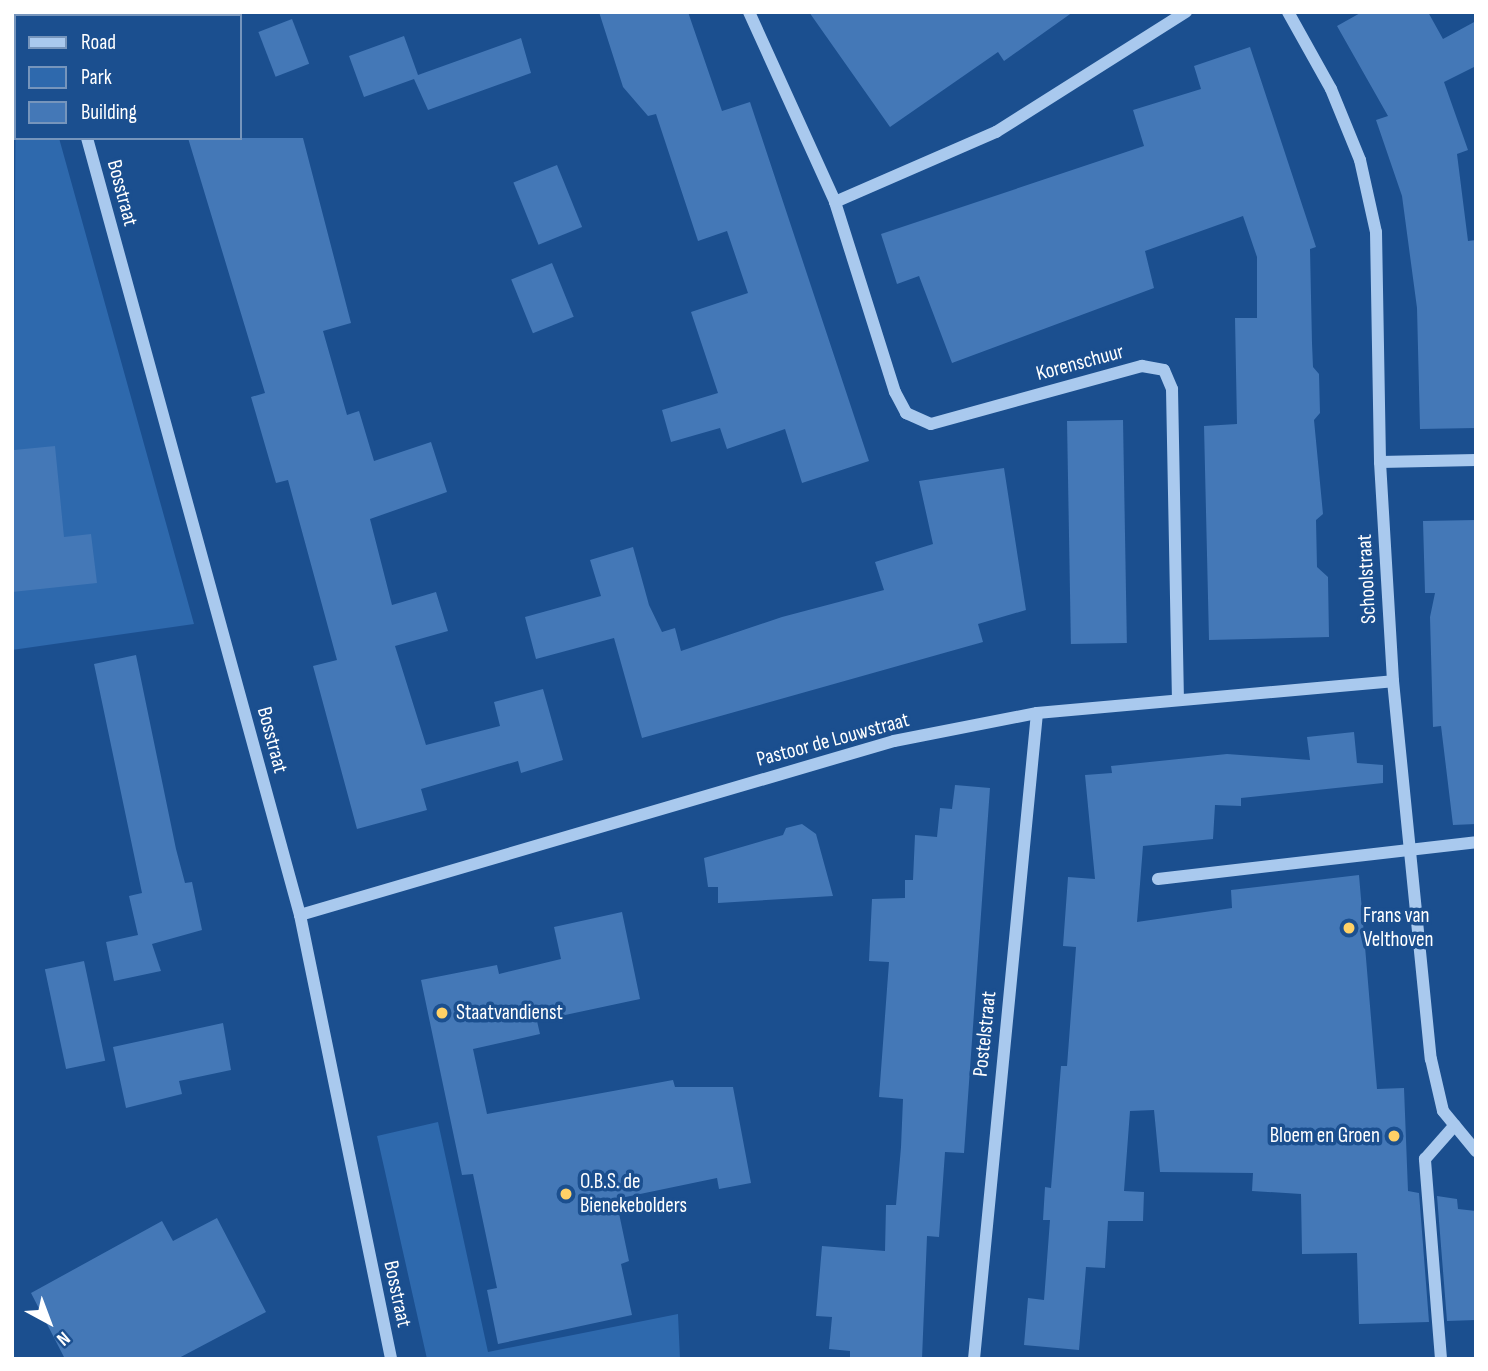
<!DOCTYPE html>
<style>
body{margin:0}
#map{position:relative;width:1488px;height:1371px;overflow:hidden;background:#1b4f8f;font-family:"Sofia Sans Condensed",sans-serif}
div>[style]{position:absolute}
.green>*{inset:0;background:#2e69ad}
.building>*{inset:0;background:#4478b7;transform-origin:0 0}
.minor>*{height:12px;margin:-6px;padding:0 6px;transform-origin:6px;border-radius:6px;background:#a9c9ee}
.dots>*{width:19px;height:19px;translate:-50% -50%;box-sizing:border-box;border:4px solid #1b4f8f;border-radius:50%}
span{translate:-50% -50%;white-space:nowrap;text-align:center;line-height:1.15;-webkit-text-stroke:7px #1b4f8f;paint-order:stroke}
.street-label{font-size:21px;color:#fff}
.poi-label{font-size:21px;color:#fff}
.left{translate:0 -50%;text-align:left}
.right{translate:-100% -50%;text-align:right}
.frame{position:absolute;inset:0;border:14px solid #fff;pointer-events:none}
.legend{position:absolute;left:14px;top:14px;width:228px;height:126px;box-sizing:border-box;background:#1b4f8f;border:2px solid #7695bc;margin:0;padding:9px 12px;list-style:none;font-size:21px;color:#fff}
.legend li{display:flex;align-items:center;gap:14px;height:35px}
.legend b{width:35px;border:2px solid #7695bc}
.north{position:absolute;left:14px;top:1287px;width:70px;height:70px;-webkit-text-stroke:5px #1b4f8f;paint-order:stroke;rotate:139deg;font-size:19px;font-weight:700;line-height:28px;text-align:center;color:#fff}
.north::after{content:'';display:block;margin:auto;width:24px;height:32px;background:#fff;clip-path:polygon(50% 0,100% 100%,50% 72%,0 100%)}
</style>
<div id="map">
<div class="green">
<div style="clip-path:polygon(16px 44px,16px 138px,59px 138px,194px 624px,12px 650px)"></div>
<div style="clip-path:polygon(438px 1122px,488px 1352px,678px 1314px,680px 1359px,427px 1359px,377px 1136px)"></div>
</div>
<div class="building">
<div style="clip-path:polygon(599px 12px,688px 12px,722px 111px,750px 102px,869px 461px,802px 483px,785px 429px,727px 449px,720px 428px,671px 442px,662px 410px,718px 393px,691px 312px,748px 293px,727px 231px,698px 241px,656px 114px,648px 116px,623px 87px)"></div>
<div style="clip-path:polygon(809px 12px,1073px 12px,1004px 61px,998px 52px,890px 127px)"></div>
<div style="clip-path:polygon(1362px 12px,1428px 12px,1443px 39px,1476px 21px,1476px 66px,1444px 82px,1468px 150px,1457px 154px,1468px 241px,1476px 240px,1476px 428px,1420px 429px,1417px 308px,1402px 196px,1376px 120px,1388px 116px,1337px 26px)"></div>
<div style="left:292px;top:19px;width:48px;height:36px;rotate:69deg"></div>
<div style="clip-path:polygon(404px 36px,418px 75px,521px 38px,531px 73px,428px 110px,414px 79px,364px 97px,349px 56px)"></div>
<div style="clip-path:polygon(1250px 47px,1316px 247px,1310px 249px,1312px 343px,1313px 367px,1319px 374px,1320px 413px,1314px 420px,1323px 514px,1316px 520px,1317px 567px,1328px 577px,1329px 637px,1209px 640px,1204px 426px,1237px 424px,1235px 318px,1257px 318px,1257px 257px,1243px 216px,1145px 251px,1154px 288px,952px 363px,919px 276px,897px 284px,881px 234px,1144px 146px,1133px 110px,1201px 89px,1194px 66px)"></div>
<div style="clip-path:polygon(188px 138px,303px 138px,351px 323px,323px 331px,347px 415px,359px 411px,374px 461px,431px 442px,447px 492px,370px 519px,392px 605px,436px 592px,448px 631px,395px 646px,426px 745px,500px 726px,494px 702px,543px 689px,563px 760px,521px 773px,518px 761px,421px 789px,427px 810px,357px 829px,313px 666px,337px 660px,288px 480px,276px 483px,251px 397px,265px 393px)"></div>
<div style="left:557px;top:165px;width:67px;height:47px;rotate:68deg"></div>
<div style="left:552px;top:263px;width:58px;height:44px;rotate:68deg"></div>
<div style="left:1123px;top:420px;width:223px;height:56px;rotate:89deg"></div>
<div style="clip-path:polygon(55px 446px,64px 537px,91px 534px,97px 583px,12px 592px,14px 450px)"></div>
<div style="clip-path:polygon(1004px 468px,1026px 610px,978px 624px,983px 642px,642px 738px,614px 638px,536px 659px,525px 617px,601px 596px,590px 560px,633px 547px,649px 605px,662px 632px,675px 628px,681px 651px,782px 617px,884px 590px,875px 562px,933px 544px,919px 481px)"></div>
<div style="clip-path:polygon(1476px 520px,1476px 824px,1453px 825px,1441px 726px,1433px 727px,1430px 617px,1435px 593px,1425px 593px,1423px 521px)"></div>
<div style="clip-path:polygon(136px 655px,176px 849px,185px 883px,192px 882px,202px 930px,152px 944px,161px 971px,114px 981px,106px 942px,138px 935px,129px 896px,142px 893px,94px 664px)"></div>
<div style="clip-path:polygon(1354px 732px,1357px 763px,1383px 765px,1383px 783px,1241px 798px,1241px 806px,1215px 805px,1213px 839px,1143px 846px,1137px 922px,1232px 908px,1231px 890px,1359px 875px,1377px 1089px,1404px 1088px,1408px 1191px,1419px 1193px,1429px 1322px,1359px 1324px,1357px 1253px,1302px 1254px,1301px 1194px,1252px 1191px,1253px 1173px,1160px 1172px,1154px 1110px,1130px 1111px,1124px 1191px,1144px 1192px,1143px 1221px,1108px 1221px,1105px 1268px,1086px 1267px,1079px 1350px,1024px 1345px,1028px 1298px,1044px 1300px,1050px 1220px,1043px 1220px,1045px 1187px,1051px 1188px,1061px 1066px,1067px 1066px,1076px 947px,1063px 946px,1068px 877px,1095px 879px,1085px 775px,1112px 773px,1111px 766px,1227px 754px,1310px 760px,1307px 737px)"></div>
<div style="clip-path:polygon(955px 785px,990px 788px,964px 1153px,945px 1152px,939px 1237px,927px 1236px,922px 1359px,850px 1359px,850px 1351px,829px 1349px,832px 1317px,816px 1316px,822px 1246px,885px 1251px,886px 1205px,896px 1205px,901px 1147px,903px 1099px,879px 1097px,889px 962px,869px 961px,872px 899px,905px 898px,905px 880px,913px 880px,915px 835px,937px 837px,940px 808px,952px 809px)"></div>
<div style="clip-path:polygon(802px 824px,816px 834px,833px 896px,718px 903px,718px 887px,708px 887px,704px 858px,783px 835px,786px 828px)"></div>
<div style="clip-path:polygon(622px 912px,640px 999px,537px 1021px,540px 1034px,473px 1049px,487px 1114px,673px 1080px,675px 1087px,733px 1087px,751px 1183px,719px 1189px,717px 1178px,616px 1199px,629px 1261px,621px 1264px,632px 1315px,498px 1344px,487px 1290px,497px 1288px,473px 1174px,462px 1175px,421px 980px,497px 965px,499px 974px,561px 959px,554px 927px)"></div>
<div style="left:84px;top:961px;width:102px;height:40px;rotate:78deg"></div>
<div style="clip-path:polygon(223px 1023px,231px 1070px,179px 1081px,182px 1094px,126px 1108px,113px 1047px)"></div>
<div style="clip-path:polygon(1437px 1196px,1457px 1199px,1458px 1209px,1476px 1211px,1476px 1320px,1447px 1321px)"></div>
<div style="clip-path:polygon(217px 1218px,266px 1312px,177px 1359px,65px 1359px,31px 1293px,162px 1221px,173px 1241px)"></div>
</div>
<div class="minor">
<div style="left:53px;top:12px;width:4px;rotate:76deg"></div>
<div style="left:749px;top:12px;width:209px;rotate:65.6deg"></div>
<div style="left:835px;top:202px;width:199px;rotate:72.5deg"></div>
<div style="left:895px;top:392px;width:24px;rotate:62deg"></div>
<div style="left:906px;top:413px;width:27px;rotate:24deg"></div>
<div style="left:931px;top:424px;width:219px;rotate:-15.4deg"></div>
<div style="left:1142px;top:366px;width:22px;rotate:10deg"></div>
<div style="left:1164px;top:370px;width:21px;rotate:67deg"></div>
<div style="left:1172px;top:389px;width:310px;rotate:88.9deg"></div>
<div style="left:1288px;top:12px;width:88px;rotate:60.8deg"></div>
<div style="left:1331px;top:89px;width:77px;rotate:67.8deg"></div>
<div style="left:1360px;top:160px;width:74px;rotate:77.5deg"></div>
<div style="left:1376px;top:232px;width:230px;rotate:89deg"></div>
<div style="left:1380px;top:462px;width:219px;rotate:86.6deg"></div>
<div style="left:1393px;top:681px;width:380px;rotate:84.3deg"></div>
<div style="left:1431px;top:1059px;width:53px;rotate:77deg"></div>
<div style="left:1443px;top:1111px;width:52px;rotate:50.5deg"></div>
<div style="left:87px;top:138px;width:806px;rotate:74.67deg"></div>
<div style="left:300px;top:915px;width:453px;rotate:78.4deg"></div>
<div style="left:835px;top:202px;width:176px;rotate:-23.5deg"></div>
<div style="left:996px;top:132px;width:225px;rotate:-32.3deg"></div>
<div style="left:1380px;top:462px;width:96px;rotate:-1.2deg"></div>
<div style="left:1158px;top:879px;width:320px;rotate:-6.6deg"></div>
<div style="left:300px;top:915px;width:619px;rotate:-16.33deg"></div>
<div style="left:894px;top:741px;width:146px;rotate:-11.1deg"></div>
<div style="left:1037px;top:713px;width:357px;rotate:-5.1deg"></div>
<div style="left:974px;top:1359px;width:649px;rotate:-84.43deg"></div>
<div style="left:1441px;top:1359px;width:201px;rotate:-94.6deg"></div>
<div style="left:1425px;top:1159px;width:45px;rotate:-48.6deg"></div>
</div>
<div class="dots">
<div style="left:1349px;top:928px;background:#ffd166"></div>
<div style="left:442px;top:1013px;background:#ffd166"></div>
<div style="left:1394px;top:1136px;background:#ffd166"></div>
<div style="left:566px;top:1194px;background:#ffd166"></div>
</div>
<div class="street-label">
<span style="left:122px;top:193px;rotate:75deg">Bosstraat</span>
<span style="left:1080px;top:363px;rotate:-15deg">Korenschuur</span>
<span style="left:1367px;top:579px;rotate:-93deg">Schoolstraat</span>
<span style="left:272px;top:740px;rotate:75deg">Bosstraat</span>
<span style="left:833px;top:740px;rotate:-15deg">Pastoor de Louwstraat</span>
<span style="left:985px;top:1034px;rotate:-84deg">Postelstraat</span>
<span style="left:397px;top:1294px;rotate:78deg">Bosstraat</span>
</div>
<div class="poi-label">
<span class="left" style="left:1363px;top:928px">Frans van<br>Velthoven</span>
<span class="left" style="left:456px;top:1013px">Staatvandienst</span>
<span class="right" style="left:1380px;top:1136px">Bloem en Groen</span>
<span class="left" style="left:580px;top:1194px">O.B.S. de<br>Bienekebolders</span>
</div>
<div class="frame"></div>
<ul class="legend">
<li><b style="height:9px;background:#a9c9ee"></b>Road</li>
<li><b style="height:19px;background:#2e69ad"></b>Park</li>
<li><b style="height:19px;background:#4478b7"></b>Building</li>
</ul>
<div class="north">N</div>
</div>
